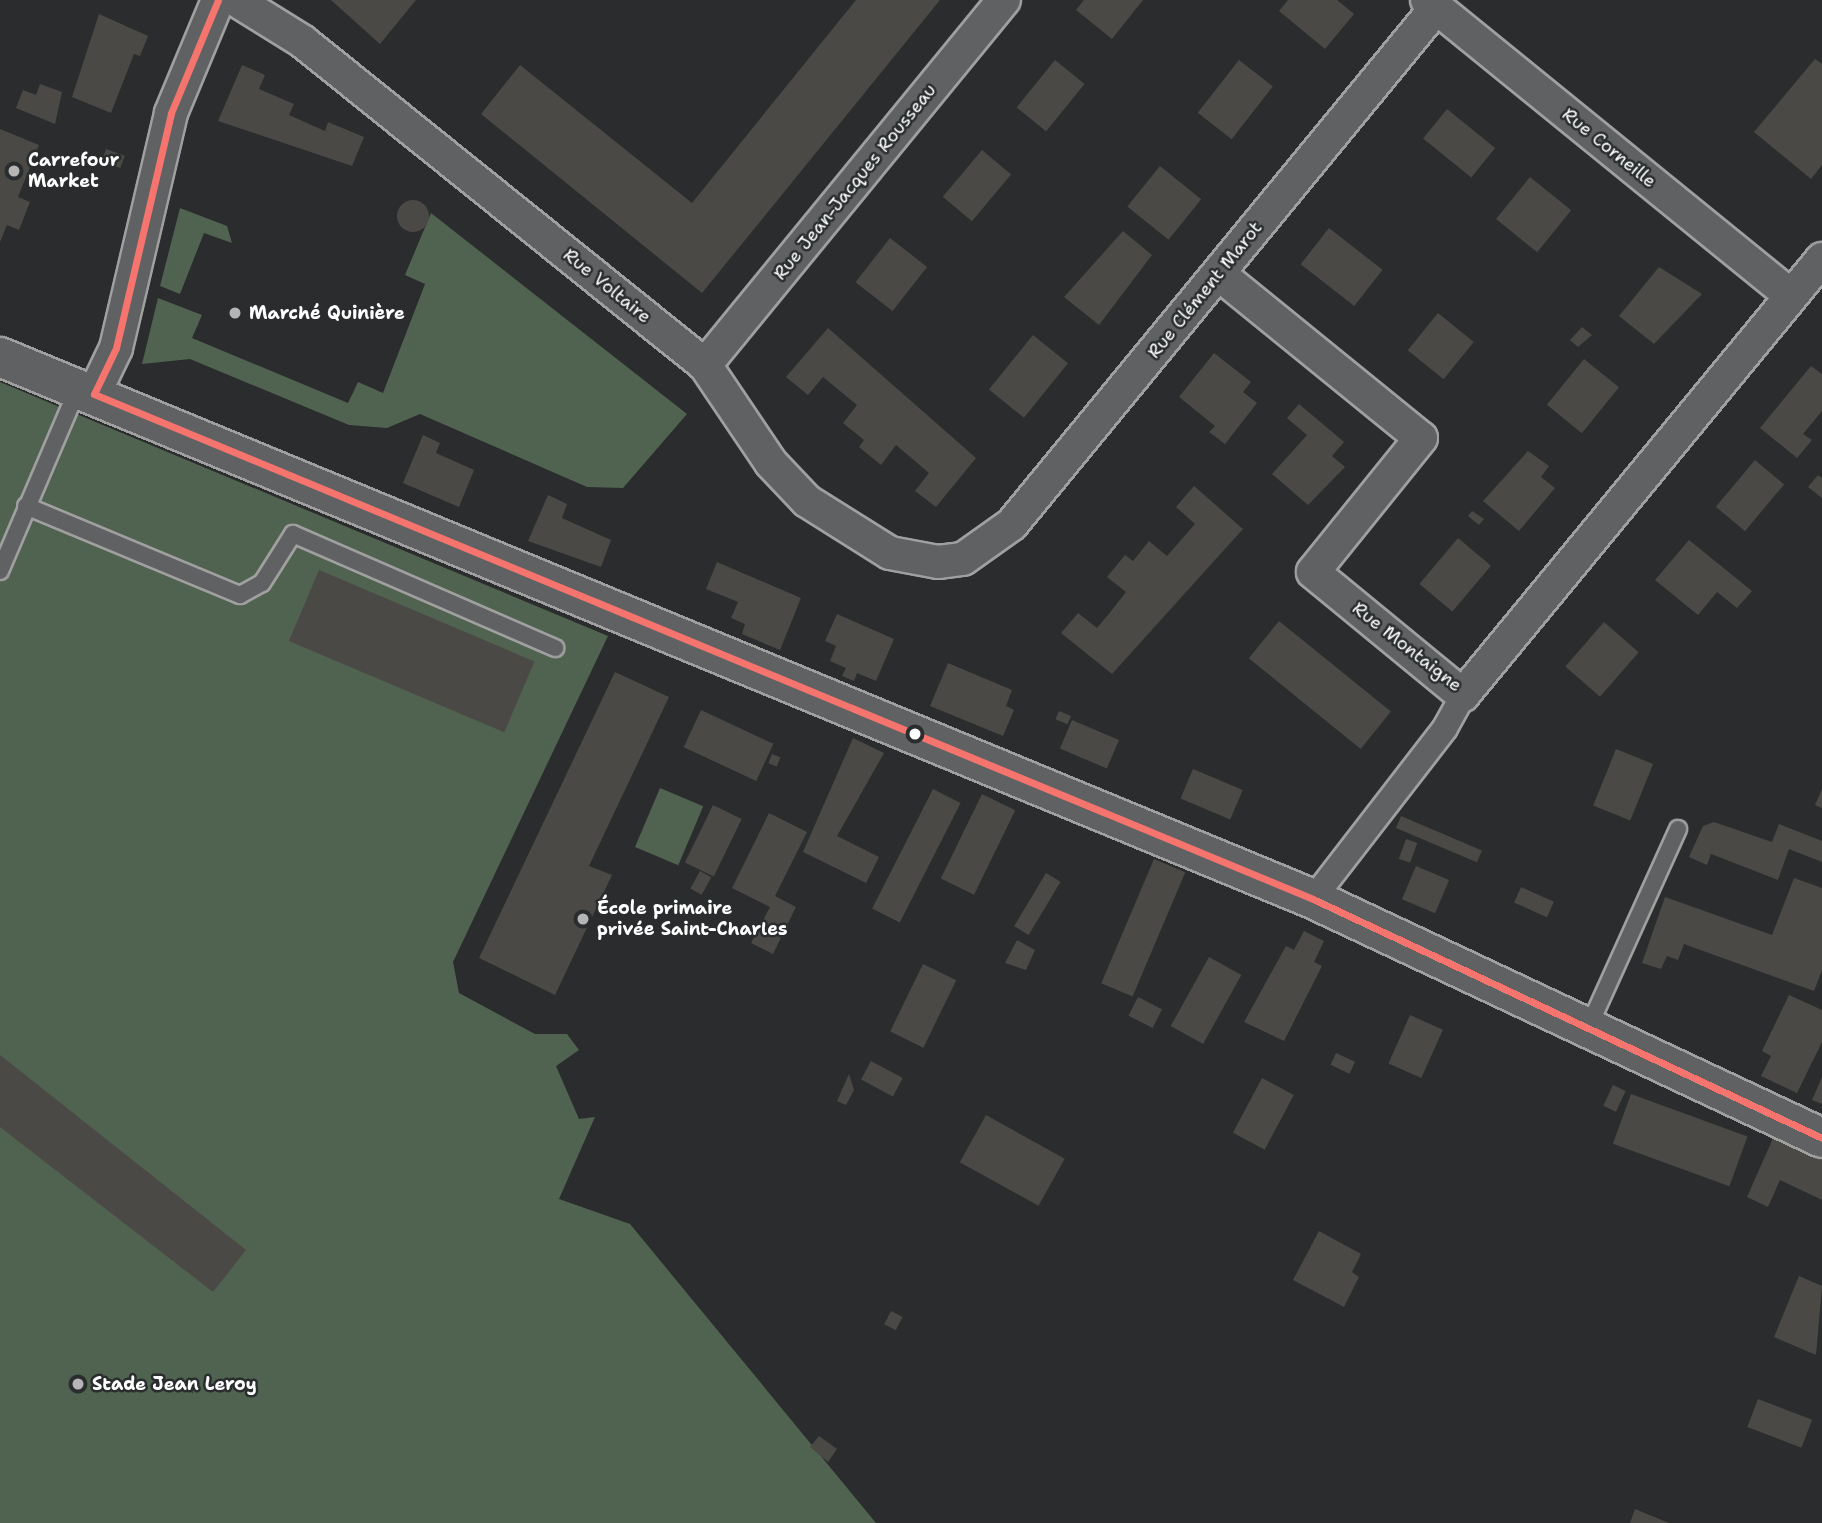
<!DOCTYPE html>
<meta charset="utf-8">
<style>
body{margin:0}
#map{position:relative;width:1822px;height:1523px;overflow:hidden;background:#2b2c2d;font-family:"Shantell Sans",sans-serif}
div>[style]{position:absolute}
.green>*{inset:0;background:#506250;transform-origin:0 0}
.building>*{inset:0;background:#4a4946;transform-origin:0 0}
.round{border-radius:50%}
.roads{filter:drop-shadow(2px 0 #a0a0a0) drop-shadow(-2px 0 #a0a0a0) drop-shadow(0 2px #a0a0a0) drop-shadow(0 -2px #a0a0a0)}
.service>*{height:16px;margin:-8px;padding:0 8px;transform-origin:8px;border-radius:8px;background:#606162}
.pedestrian>*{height:24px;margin:-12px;padding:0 12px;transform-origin:12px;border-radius:12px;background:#606162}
.minor>*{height:32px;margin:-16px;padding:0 16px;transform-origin:16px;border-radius:16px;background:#606162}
.tertiary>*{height:38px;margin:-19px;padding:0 19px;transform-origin:19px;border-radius:19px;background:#606162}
.bus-1>*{height:7px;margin:-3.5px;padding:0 3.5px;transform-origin:3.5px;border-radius:3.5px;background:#f5746e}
.dots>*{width:19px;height:19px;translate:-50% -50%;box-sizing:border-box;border:4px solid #2a2d2e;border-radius:50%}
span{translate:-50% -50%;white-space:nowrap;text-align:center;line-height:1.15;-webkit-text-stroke:5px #2a2d2e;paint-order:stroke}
.street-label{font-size:18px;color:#fff}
.poi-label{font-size:18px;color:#fff;font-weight:700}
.left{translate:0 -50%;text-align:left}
</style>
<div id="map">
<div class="green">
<div style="clip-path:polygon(180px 208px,227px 226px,232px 243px,204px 233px,180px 294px,160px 286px)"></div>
<div style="clip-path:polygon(431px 213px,687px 414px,623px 488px,587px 487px,420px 414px,387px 428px,349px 425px,190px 359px,142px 364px,158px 298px,202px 315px,192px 338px,348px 403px,358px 382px,383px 393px,425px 284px,405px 275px)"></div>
<div style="clip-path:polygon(0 382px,608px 636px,453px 962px,459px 993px,535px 1034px,567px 1034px,579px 1050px,556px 1066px,579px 1119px,595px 1117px,559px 1199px,630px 1224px,876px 1523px,0 1523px)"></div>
<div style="left:660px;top:788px;width:47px;height:64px;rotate:23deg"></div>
</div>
<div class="building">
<div style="clip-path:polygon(331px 0,416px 0,380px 44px)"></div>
<div style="clip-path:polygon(856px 0,940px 0,702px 293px,481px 114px,520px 65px,692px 203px)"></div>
<div style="clip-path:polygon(1084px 0,1143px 0,1112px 39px,1076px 10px)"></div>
<div style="clip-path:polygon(1288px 0,1337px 0,1354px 14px,1325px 49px,1279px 11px)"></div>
<div style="clip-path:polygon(99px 14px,148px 36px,140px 56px,134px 54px,111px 113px,72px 97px)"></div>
<div style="clip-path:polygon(1815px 59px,1822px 64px,1822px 165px,1811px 179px,1754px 132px)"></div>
<div style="left:1055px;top:60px;width:38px;height:61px;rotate:39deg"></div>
<div style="left:1239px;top:60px;width:43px;height:67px;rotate:38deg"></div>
<div style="clip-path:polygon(242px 65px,265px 75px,259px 89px,294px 104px,289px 115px,325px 131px,328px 122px,364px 137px,352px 166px,218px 121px)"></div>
<div style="clip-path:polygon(40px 84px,62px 92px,55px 124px,16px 108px,23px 90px,36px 95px)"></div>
<div style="left:1447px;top:109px;width:62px;height:38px;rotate:39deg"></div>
<div style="clip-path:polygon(0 129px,39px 145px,18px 197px,30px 202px,19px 230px,7px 225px,0 242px)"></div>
<div style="left:106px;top:149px;width:20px;height:13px;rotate:20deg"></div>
<div style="left:982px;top:150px;width:38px;height:61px;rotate:40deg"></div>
<div style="left:1160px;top:166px;width:53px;height:52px;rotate:39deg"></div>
<div style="left:1530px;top:177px;width:53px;height:54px;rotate:39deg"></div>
<div class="round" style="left:397px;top:200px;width:32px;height:32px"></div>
<div style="left:1329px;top:228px;width:68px;height:46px;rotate:38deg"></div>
<div style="clip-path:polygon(1123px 231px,1152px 255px,1099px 325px,1064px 297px)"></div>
<div style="left:890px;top:238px;width:47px;height:56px;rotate:38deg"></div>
<div style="clip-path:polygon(1659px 267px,1702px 294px,1654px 344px,1619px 316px)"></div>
<div style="left:1438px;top:313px;width:46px;height:48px;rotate:39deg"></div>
<div style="clip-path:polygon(1582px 327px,1592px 335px,1578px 347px,1570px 340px)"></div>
<div style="clip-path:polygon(828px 328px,976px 458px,936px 507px,915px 491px,929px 473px,896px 445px,881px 465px,859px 447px,864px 440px,843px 423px,857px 405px,823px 377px,808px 395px,786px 377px)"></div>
<div style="left:1033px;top:335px;width:45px;height:70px;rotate:39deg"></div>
<div style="clip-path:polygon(1214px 353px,1251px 382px,1243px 392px,1257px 403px,1225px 444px,1209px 432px,1215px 426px,1179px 397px)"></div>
<div style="left:1584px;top:359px;width:45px;height:59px;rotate:39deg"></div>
<div style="clip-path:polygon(1811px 366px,1822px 374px,1822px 411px,1803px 434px,1812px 440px,1797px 458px,1760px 428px)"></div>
<div style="clip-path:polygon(1299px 404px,1344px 442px,1332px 456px,1345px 467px,1308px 505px,1272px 474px,1307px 435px,1287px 418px)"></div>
<div style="clip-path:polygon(423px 435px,440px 443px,436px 453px,474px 470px,459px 507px,403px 483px)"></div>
<div style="clip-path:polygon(1528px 451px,1549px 466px,1541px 477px,1555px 488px,1519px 531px,1483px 501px)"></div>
<div style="left:1755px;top:460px;width:38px;height:61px;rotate:40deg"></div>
<div style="clip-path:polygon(1818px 475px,1822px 478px,1822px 498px,1808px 487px)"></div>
<div style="clip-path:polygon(1194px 486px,1243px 529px,1112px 674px,1061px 633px,1078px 613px,1097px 628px,1108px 615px,1126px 592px,1107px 577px,1125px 555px,1133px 561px,1149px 541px,1167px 556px,1195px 524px,1176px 507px)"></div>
<div style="clip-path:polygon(548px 495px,567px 504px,562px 518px,611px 540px,601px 567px,528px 541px)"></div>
<div style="clip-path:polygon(1472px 511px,1484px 519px,1479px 525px,1468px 516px)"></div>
<div style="left:1458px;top:538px;width:43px;height:60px;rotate:40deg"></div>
<div style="clip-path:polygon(1689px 540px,1752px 591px,1737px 608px,1717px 592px,1698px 615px,1655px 580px)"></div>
<div style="clip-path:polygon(717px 562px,801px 598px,780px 650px,742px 634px,745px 624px,731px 618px,738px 602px,706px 589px)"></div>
<div style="left:319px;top:570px;width:234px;height:77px;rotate:23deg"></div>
<div style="clip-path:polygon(837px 614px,894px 639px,876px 681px,857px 673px,854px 681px,842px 676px,846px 668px,830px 661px,836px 646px,825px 641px)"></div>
<div style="left:1279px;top:621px;width:144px;height:48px;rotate:39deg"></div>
<div style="left:1604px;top:622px;width:46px;height:59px;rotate:41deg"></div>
<div style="clip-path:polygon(948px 663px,1012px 690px,1006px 706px,1014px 710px,1003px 736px,930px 706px)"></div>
<div style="clip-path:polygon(615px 672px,669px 697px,589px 866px,612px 875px,555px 995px,479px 958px)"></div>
<div style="left:701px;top:710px;width:80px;height:41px;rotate:25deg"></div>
<div style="left:1059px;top:711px;width:13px;height:9px;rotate:23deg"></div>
<div style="left:1072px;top:720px;width:51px;height:31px;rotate:23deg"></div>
<div style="clip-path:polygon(853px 738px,884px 753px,837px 836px,879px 857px,866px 883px,803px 852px)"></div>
<div style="left:1616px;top:749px;width:40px;height:61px;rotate:22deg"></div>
<div style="left:772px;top:754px;width:9px;height:10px;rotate:21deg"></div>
<div style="left:1193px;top:769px;width:54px;height:32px;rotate:23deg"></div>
<div style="left:933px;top:789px;width:31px;height:134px;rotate:27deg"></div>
<div style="clip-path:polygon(1822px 789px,1822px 808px,1815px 805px)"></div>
<div style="left:982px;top:794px;width:37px;height:94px;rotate:26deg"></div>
<div style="left:713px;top:805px;width:32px;height:64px;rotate:26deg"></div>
<div style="clip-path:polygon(769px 813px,807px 832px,775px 896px,796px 907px,773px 954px,751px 943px,770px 907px,732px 888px)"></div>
<div style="left:1401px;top:816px;width:88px;height:13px;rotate:23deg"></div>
<div style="clip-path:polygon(1714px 822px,1772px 842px,1779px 824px,1822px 841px,1822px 862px,1789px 849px,1778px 880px,1711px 854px,1707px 865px,1689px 857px,1703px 826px)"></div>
<div style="left:1406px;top:839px;width:12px;height:21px;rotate:20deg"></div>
<div style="left:1154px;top:859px;width:34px;height:135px;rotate:23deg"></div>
<div style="left:1416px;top:866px;width:36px;height:36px;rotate:23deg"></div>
<div style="left:700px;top:871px;width:13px;height:20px;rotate:29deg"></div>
<div style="left:1046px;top:873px;width:17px;height:62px;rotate:31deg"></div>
<div style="clip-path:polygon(1794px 878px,1822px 888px,1822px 970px,1814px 991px,1684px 944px,1678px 960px,1667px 956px,1661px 969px,1642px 963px,1665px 897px,1772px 935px)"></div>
<div style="left:1521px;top:887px;width:36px;height:17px;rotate:24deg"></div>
<div style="clip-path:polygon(1304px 931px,1324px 941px,1314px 962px,1322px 966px,1284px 1041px,1244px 1022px,1286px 946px,1294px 950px)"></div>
<div style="clip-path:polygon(1017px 940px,1035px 950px,1026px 970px,1005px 963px)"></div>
<div style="left:1209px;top:957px;width:37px;height:79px;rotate:29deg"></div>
<div style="left:923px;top:964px;width:37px;height:75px;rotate:26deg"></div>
<div style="clip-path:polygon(1789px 995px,1822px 1010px,1822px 1042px,1797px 1093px,1761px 1076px,1771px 1056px,1762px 1051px)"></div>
<div style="left:1138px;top:997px;width:27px;height:21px;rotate:27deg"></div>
<div style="left:1410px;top:1015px;width:36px;height:53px;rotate:24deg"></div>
<div style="left:1336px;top:1053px;width:21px;height:13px;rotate:25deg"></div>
<div style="clip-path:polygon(0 1055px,246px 1250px,213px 1292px,0 1127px)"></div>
<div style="left:871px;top:1061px;width:36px;height:21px;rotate:28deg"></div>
<div style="clip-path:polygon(849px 1074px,854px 1090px,846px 1105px,837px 1101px)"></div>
<div style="clip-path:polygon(1822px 1077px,1822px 1104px,1812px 1100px)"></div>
<div style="left:1262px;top:1078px;width:36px;height:62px;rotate:28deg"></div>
<div style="left:1613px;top:1085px;width:14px;height:23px;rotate:25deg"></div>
<div style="left:1631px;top:1094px;width:124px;height:53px;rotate:20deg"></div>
<div style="left:986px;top:1115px;width:90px;height:54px;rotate:29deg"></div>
<div style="clip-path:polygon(1774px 1136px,1822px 1158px,1822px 1200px,1780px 1180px,1768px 1207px,1747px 1197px)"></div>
<div style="clip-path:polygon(1319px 1231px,1361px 1254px,1352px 1272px,1359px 1277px,1344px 1307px,1293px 1280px)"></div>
<div style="clip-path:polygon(1799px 1276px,1822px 1286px,1816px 1355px,1774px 1337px)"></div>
<div style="left:891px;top:1311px;width:13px;height:15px;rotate:27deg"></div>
<div style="left:1758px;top:1399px;width:58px;height:30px;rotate:21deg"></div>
<div style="clip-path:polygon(819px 1436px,837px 1449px,828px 1462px,810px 1447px)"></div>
<div style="clip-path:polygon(1635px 1509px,1669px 1523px,1630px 1523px)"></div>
</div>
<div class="roads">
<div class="service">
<div style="left:26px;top:506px;width:232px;rotate:22.6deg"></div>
<div style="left:240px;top:595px;width:25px;rotate:-29deg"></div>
<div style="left:262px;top:583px;width:58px;rotate:-57.7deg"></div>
<div style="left:293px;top:534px;width:286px;rotate:23.5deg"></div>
<div style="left:0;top:571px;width:199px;rotate:-66.9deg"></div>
<div style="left:1590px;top:1024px;width:214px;rotate:-65.7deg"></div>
</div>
<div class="pedestrian">
<div style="left:1313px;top:899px;width:216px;rotate:-52.3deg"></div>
<div style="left:1445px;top:728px;width:38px;rotate:-61deg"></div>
</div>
<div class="minor">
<div style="left:236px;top:0;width:78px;rotate:31.8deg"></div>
<div style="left:302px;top:41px;width:517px;rotate:38.8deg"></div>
<div style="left:705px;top:365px;width:118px;rotate:56deg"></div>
<div style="left:771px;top:463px;width:52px;rotate:46.5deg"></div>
<div style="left:807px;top:501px;width:98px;rotate:32.1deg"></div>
<div style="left:890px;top:553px;width:49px;rotate:10.6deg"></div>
<div style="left:938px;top:562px;width:25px;rotate:-7deg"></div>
<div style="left:963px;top:559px;width:60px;rotate:-35.5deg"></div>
<div style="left:1012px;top:524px;width:668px;rotate:-50.59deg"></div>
<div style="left:1427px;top:0;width:469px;rotate:39.1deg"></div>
<div style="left:1219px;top:274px;width:260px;rotate:39.1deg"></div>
<div style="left:1421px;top:438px;width:172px;rotate:128.9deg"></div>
<div style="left:1313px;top:572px;width:194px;rotate:39.4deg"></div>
<div style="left:1463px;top:695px;width:565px;rotate:-50.53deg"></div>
<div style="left:705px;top:365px;width:472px;rotate:-50.7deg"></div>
<div style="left:94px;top:394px;width:51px;rotate:-64.4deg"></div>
<div style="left:116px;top:348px;width:241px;rotate:-76.8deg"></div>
<div style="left:171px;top:113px;width:122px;rotate:-67.4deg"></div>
</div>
<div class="tertiary">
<div style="left:0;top:357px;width:1420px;rotate:22.43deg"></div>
<div style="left:1313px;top:899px;width:562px;rotate:25.15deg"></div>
</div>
</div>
<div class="bus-1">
<div style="left:94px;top:394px;width:1319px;rotate:22.5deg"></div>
<div style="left:1313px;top:899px;width:562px;rotate:25.15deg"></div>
<div style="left:94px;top:394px;width:51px;rotate:-64.4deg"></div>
<div style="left:116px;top:348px;width:241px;rotate:-76.8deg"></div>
<div style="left:171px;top:113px;width:122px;rotate:-67.4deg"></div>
</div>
<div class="dots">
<div style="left:14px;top:171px;background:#b5b5b6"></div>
<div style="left:235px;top:313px;background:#b5b5b6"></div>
<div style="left:915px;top:734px;background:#fff"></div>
<div style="left:583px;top:919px;background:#b5b5b6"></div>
<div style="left:78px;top:1384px;background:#b5b5b6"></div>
</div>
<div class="street-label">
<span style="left:1609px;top:148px;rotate:39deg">Rue Corneille</span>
<span style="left:855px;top:182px;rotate:-51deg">Rue Jean-Jacques Rousseau</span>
<span style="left:607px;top:286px;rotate:39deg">Rue Voltaire</span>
<span style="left:1205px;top:290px;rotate:-51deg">Rue Clément Marot</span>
<span style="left:1407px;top:647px;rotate:38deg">Rue Montaigne</span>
</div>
<div class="poi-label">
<span class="left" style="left:28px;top:171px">Carrefour<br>Market</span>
<span class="left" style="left:249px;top:313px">Marché Quinière</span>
<span class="left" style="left:597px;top:919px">École primaire<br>privée Saint-Charles</span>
<span class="left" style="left:92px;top:1384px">Stade Jean Leroy</span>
</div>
</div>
